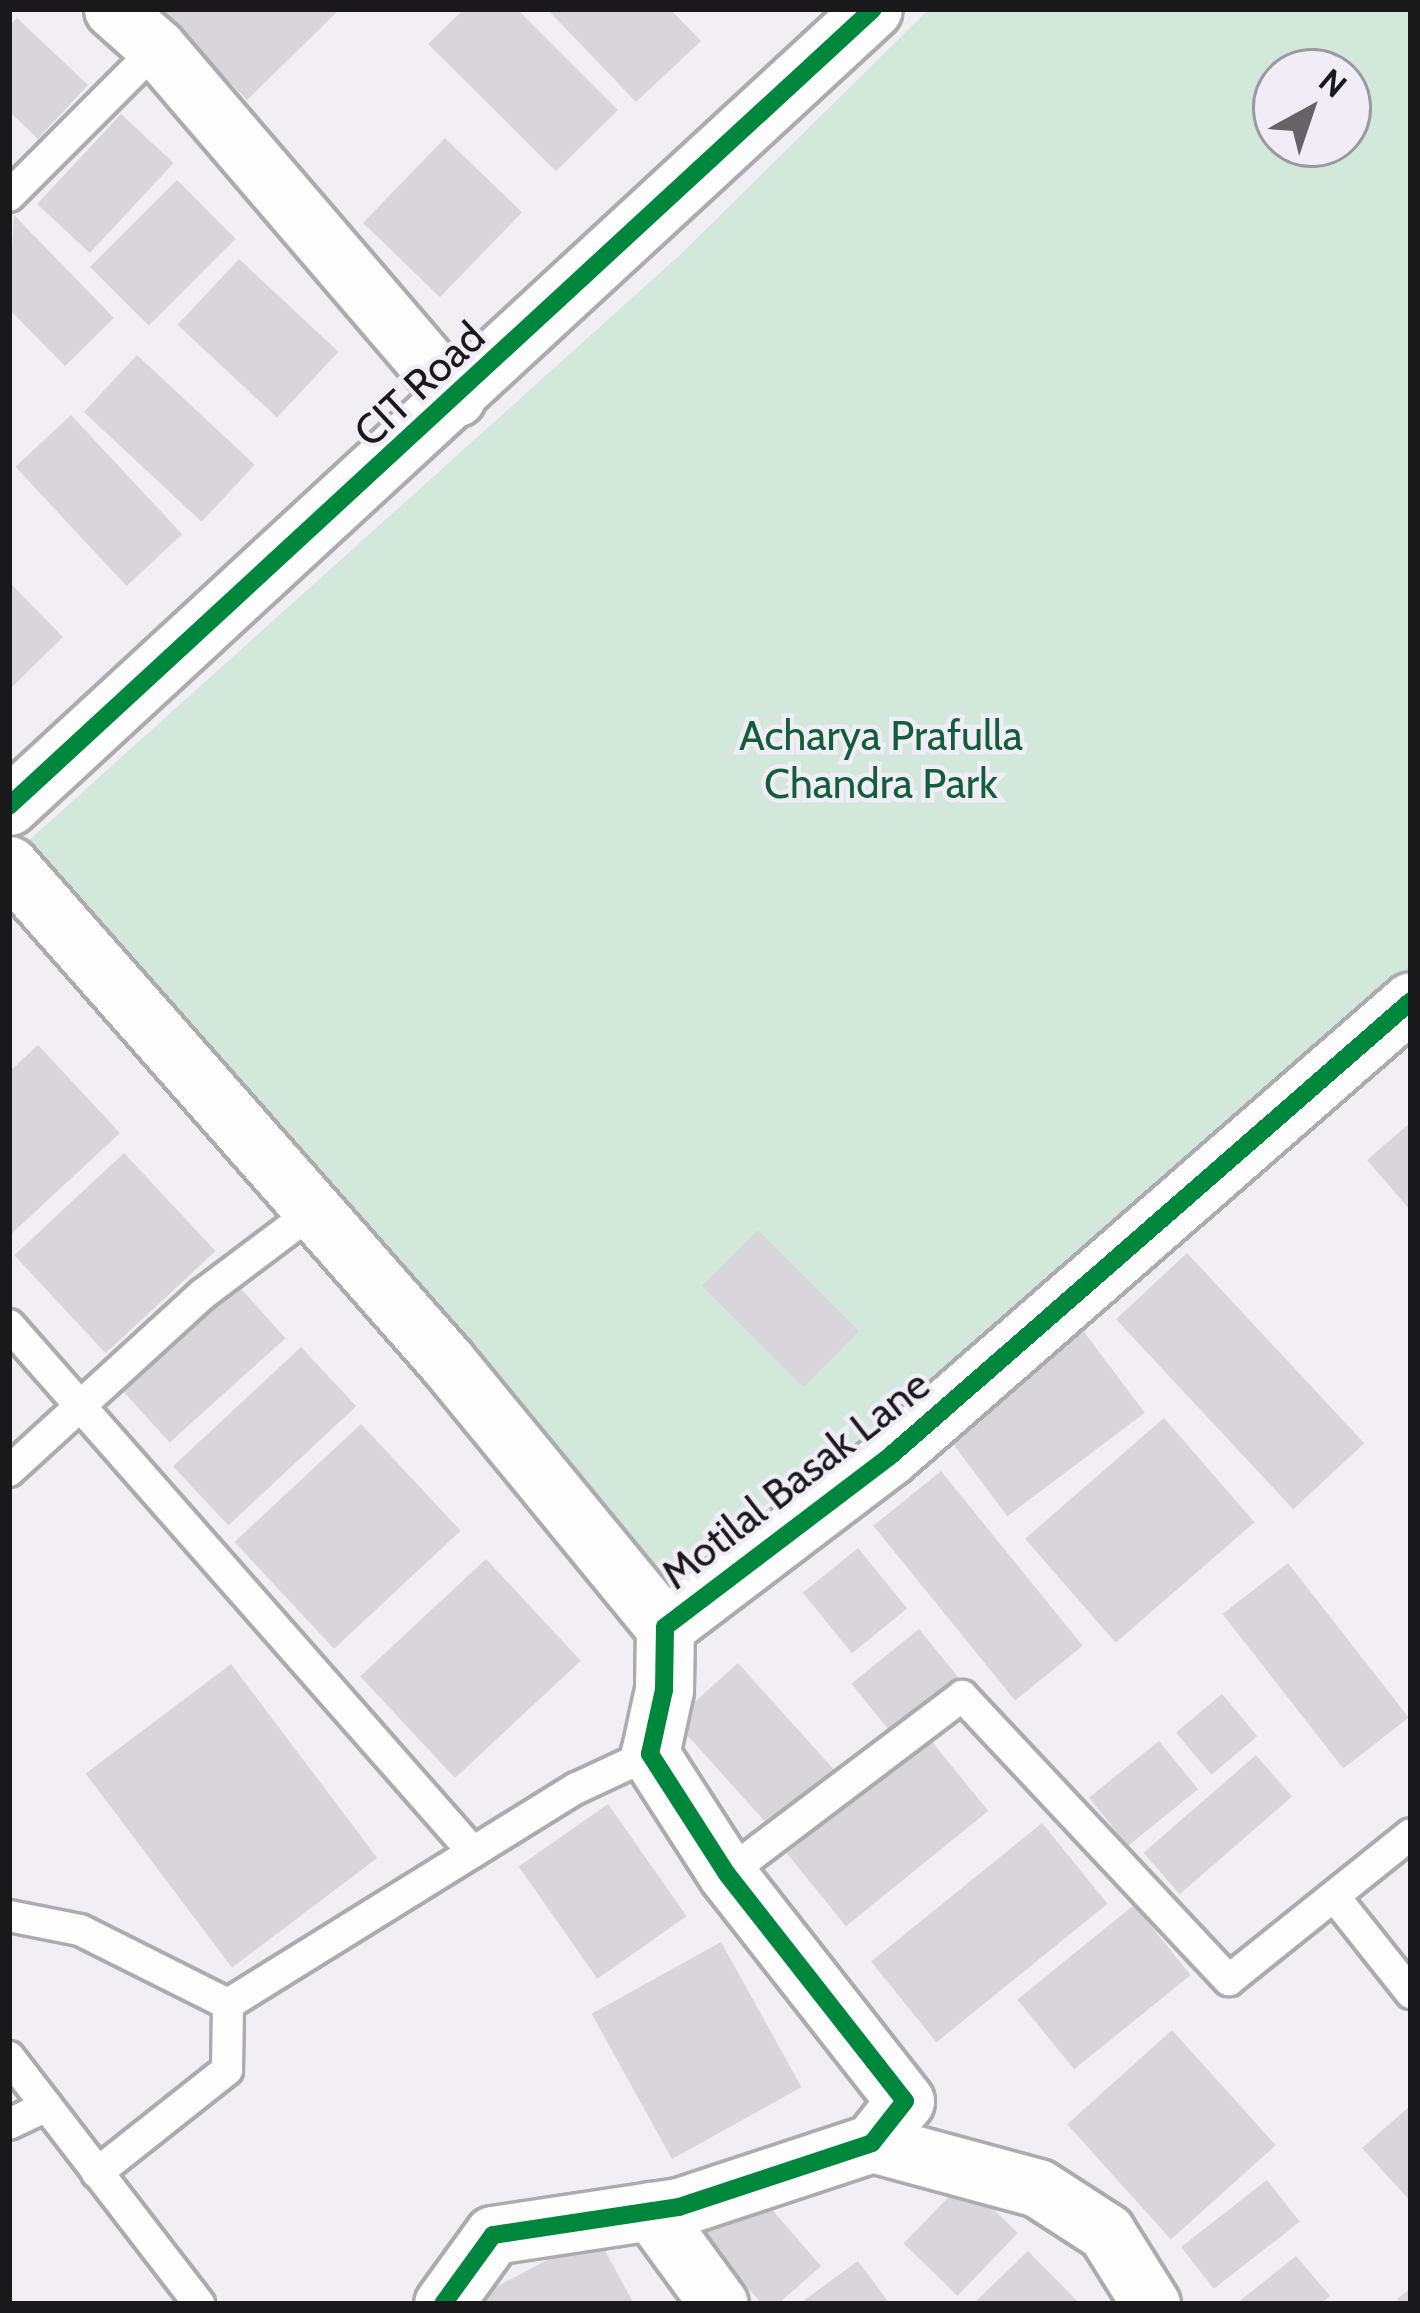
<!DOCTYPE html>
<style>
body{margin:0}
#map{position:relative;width:1420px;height:2313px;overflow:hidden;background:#f1eff4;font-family:Cabin,sans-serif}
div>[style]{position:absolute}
.green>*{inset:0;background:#d2e8db}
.building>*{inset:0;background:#d8d6da;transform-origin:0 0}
.roads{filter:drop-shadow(3px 0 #adabaf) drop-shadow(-3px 0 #adabaf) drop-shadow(0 3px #adabaf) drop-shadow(0 -3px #adabaf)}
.service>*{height:30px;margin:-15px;padding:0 15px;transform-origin:15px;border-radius:15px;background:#fdfdfd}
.minor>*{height:57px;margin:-28.5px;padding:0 28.5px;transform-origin:28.5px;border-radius:28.5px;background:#fdfdfd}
.cycleway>*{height:18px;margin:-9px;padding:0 9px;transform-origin:9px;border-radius:9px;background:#00873e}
span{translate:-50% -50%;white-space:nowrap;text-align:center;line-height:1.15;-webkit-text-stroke:9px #f1edf6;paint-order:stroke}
.street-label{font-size:42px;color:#19181b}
.park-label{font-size:42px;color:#125e38}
.frame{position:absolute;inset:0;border:12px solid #19181b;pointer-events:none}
.north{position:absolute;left:1252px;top:48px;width:120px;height:120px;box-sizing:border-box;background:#f1edf6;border:3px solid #9b989e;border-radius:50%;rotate:40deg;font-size:33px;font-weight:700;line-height:48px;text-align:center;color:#19181b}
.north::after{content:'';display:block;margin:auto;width:42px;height:54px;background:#656367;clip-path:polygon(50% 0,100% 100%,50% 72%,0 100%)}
</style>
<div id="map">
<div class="green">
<div style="clip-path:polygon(evenodd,929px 9px,1411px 9px,1411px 970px,981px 1351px,666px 1577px,27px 842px,682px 253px,929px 9px,1276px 72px,1348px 72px,1348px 144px,1276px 144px,1276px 72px)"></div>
</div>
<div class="building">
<div style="clip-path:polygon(158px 9px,340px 9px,247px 100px)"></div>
<div style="clip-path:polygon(464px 9px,517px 9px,618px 110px,556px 171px,428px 44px)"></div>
<div style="clip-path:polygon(547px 9px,670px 9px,701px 41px,636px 102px)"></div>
<div style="clip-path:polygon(17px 18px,88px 85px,38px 139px,9px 111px,9px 26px)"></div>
<div style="left:121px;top:114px;width:72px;height:123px;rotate:43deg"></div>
<div style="left:445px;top:138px;width:107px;height:118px;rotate:44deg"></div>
<div style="left:177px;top:180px;width:83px;height:123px;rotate:45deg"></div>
<div style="clip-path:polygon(14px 215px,114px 318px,65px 366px,9px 309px)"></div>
<div style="left:239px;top:259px;width:136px;height:90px;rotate:43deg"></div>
<div style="left:137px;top:355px;width:161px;height:78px;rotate:43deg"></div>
<div style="left:71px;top:415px;width:163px;height:76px;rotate:47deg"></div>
<div style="clip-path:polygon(9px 582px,63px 637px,9px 690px)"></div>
<div style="clip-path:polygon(38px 1045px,120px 1133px,9px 1236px,9px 1072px)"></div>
<div style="clip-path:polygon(1411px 1122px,1411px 1211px,1367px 1160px)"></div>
<div style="left:124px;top:1153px;width:134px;height:150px;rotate:47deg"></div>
<div style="left:758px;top:1230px;width:143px;height:79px;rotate:45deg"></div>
<div style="left:1187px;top:1253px;width:260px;height:97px;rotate:47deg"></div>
<div style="left:234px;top:1281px;width:77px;height:156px;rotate:48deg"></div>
<div style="left:1078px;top:1324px;width:111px;height:172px;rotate:53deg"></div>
<div style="left:301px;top:1347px;width:81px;height:175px;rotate:47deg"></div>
<div style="left:1164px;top:1418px;width:138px;height:184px;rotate:49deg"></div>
<div style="left:361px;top:1424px;width:146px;height:173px;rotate:47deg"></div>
<div style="left:941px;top:1471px;width:225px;height:87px;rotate:51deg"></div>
<div style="left:858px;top:1548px;width:78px;height:71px;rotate:51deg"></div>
<div style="left:486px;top:1559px;width:139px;height:172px;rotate:47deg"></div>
<div style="left:1288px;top:1563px;width:196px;height:83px;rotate:52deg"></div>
<div style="left:919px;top:1629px;width:67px;height:87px;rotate:51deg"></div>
<div style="left:738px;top:1663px;width:144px;height:86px;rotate:48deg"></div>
<div style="left:231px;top:1664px;width:243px;height:182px;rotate:53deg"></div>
<div style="left:1222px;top:1694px;width:55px;height:60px;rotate:50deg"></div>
<div style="left:929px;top:1738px;width:94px;height:183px;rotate:51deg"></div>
<div style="left:1159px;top:1741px;width:62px;height:90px;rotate:51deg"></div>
<div style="left:1256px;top:1755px;width:55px;height:149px;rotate:49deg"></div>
<div style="left:608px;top:1804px;width:137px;height:109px;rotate:55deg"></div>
<div style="left:1042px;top:1823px;width:104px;height:220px;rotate:51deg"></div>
<div style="left:1134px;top:1905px;width:90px;height:150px;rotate:51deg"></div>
<div style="left:721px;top:1942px;width:166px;height:148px;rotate:61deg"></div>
<div style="left:1172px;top:2030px;width:155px;height:141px;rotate:48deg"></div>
<div style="clip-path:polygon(1411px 2105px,1411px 2202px,1362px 2148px)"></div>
<div style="left:1267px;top:2180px;width:53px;height:109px;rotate:52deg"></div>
<div style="left:964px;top:2181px;width:75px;height:87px;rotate:44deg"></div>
<div style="clip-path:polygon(753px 2188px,821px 2266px,778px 2304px,762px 2304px,700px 2233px)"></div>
<div style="clip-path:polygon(596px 2234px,634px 2304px,464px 2304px)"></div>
<div style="clip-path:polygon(1028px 2251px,1080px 2304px,973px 2304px)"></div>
<div style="clip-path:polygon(1296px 2256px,1330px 2296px,1321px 2304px,1236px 2304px)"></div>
<div style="clip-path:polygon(858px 2261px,890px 2304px,799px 2304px)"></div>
<div style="clip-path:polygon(1411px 2288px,1411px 2304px,1401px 2304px,1397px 2299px)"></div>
</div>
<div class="roads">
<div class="service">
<div style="left:9px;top:196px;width:209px;rotate:-45deg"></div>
<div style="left:9px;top:1325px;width:702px;rotate:48.64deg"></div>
<div style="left:9px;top:1471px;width:263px;rotate:-42.4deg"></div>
<div style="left:203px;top:1294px;width:138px;rotate:-37deg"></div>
<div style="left:727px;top:1874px;width:295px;rotate:-37.1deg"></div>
<div style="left:962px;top:1696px;width:390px;rotate:46.8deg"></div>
<div style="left:1229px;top:1980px;width:233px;rotate:-38.7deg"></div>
<div style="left:1337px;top:1900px;width:119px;rotate:51.5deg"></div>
<div style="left:9px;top:1916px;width:72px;rotate:11.2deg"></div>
<div style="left:80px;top:1930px;width:165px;rotate:26.6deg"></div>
<div style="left:9px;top:2057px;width:312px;rotate:52.4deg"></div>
<div style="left:9px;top:2124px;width:42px;rotate:-25.3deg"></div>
<div style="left:97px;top:2173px;width:166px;rotate:-38.4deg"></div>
<div style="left:227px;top:2070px;width:66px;rotate:-89.1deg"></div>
<div style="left:228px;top:2004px;width:410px;rotate:-31.8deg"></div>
<div style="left:577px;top:1788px;width:81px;rotate:-25deg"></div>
</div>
<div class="minor">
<div style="left:113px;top:9px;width:59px;rotate:41.6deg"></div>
<div style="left:157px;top:48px;width:460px;rotate:49.4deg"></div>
<div style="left:9px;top:806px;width:1175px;rotate:-42.69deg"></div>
<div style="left:9px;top:865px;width:662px;rotate:48.61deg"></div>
<div style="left:447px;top:1362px;width:343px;rotate:50.6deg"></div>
<div style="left:872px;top:2143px;width:172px;rotate:15.2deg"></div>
<div style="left:1038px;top:2188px;width:81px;rotate:32.9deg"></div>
<div style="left:1106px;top:2232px;width:85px;rotate:58deg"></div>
<div style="left:651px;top:2211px;width:115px;rotate:53.8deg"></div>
<div style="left:443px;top:2304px;width:85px;rotate:-54.1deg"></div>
<div style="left:493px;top:2235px;width:188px;rotate:-8.6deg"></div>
<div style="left:679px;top:2207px;width:203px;rotate:-18.3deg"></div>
<div style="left:872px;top:2143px;width:53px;rotate:-51.8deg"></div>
<div style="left:905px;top:2101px;width:288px;rotate:-128.1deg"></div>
<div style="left:727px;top:1874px;width:143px;rotate:-122.7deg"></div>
<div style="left:650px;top:1754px;width:66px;rotate:-77.7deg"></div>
<div style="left:664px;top:1690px;width:63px;rotate:-89.1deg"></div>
<div style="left:665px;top:1627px;width:281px;rotate:-37.2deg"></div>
<div style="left:889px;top:1457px;width:693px;rotate:-41.14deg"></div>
</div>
</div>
<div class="cycleway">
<div style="left:9px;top:806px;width:1175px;rotate:-42.69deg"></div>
<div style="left:443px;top:2304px;width:85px;rotate:-54.1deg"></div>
<div style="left:493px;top:2235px;width:188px;rotate:-8.6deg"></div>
<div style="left:679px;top:2207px;width:203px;rotate:-18.3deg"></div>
<div style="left:872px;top:2143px;width:53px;rotate:-51.8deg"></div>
<div style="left:905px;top:2101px;width:288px;rotate:-128.1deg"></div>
<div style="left:727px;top:1874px;width:143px;rotate:-122.7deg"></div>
<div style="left:650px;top:1754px;width:66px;rotate:-77.7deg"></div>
<div style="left:664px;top:1690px;width:63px;rotate:-89.1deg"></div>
<div style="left:665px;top:1627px;width:281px;rotate:-37.2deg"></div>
<div style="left:889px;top:1457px;width:693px;rotate:-41.14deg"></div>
</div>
<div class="street-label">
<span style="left:419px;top:384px;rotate:-43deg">CIT Road</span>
<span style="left:795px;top:1479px;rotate:-38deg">Motilal Basak Lane</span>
</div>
<div class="park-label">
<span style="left:881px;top:759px">Acharya Prafulla<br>Chandra Park</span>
</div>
<div class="frame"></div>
<div class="north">N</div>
</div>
